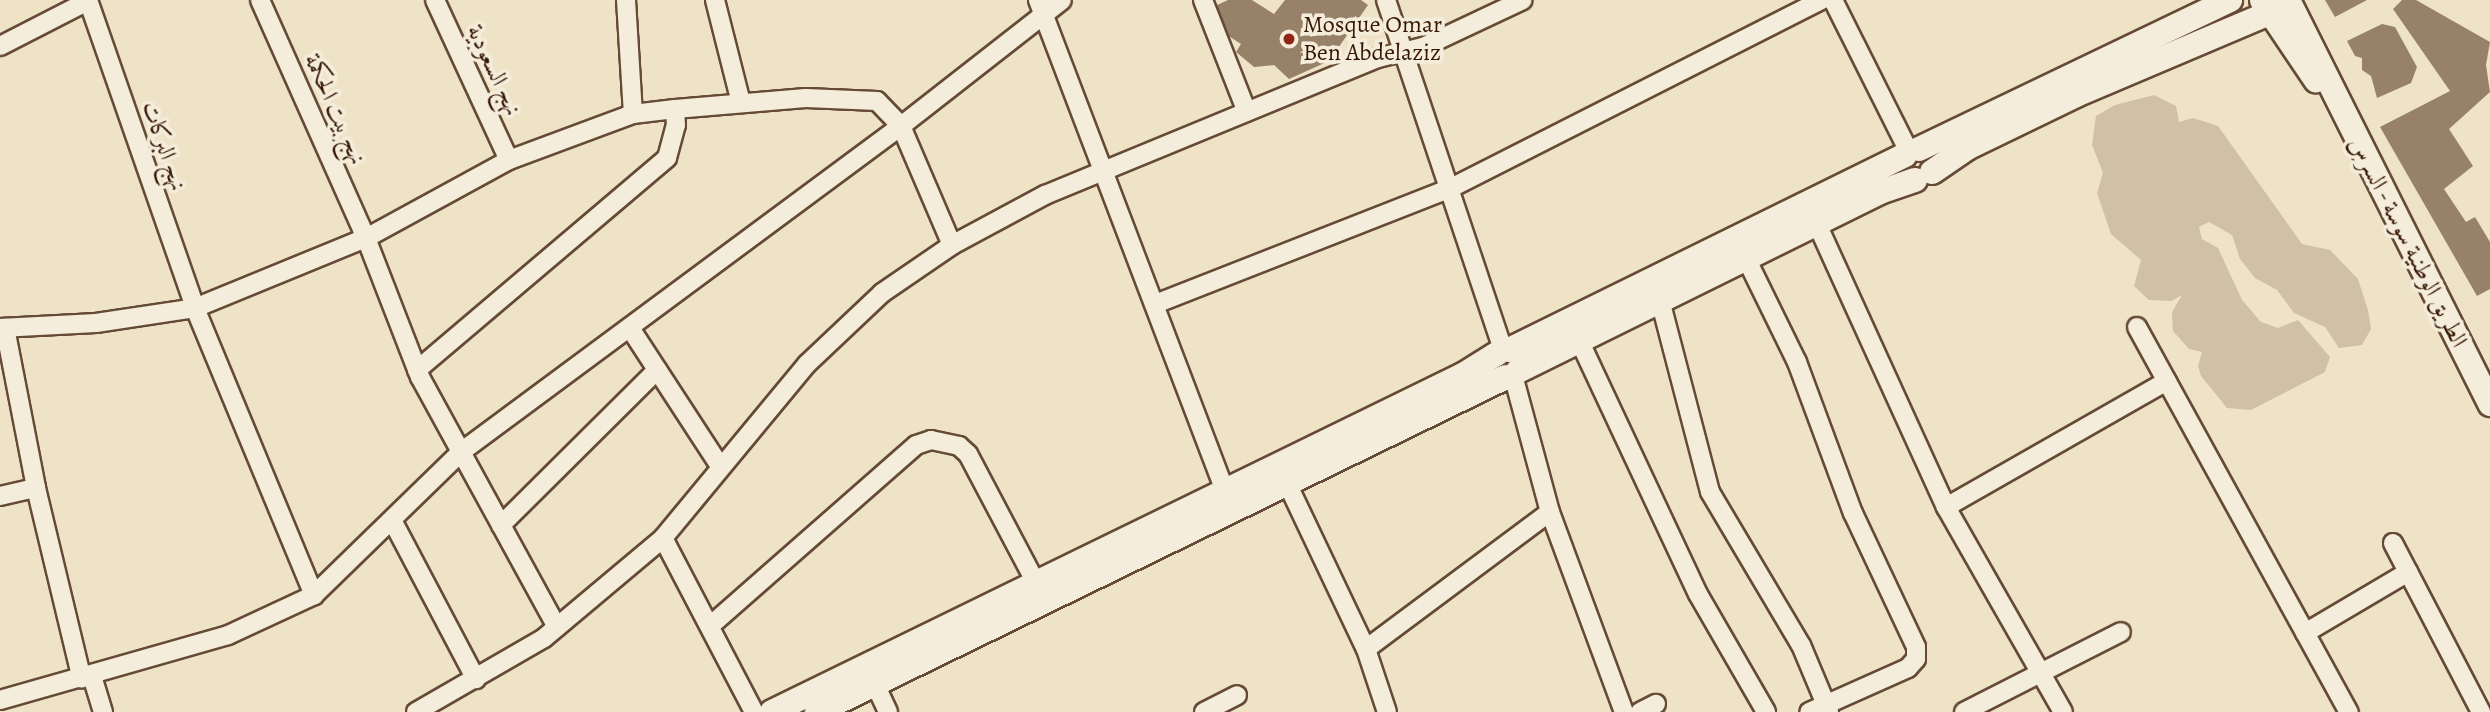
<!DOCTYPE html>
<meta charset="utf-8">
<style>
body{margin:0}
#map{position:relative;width:2490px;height:712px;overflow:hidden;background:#efe3c7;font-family:Alegreya,Amiri,serif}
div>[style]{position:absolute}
.green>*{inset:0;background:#d0c0a6}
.building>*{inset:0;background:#978169}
.roads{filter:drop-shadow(2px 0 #654a35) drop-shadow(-2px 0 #654a35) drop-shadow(0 2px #654a35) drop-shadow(0 -2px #654a35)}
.street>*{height:18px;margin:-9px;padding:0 9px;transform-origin:9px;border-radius:9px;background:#f5eddb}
.secondary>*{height:24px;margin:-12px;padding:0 12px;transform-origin:12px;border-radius:12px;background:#f5eddb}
.dots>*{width:19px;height:19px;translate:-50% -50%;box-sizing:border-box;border:4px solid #f5eddb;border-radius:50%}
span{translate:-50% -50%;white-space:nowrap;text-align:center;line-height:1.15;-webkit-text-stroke:7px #f5eddb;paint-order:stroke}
.poi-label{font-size:24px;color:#371704}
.left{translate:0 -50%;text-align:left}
.street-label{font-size:24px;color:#371704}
</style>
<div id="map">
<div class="green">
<div style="clip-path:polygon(2154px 95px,2176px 106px,2179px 122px,2193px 118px,2218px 126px,2302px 244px,2330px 250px,2358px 279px,2368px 310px,2371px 329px,2362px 345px,2339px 348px,2325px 327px,2294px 313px,2277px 290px,2255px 278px,2240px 259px,2232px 235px,2209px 222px,2199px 227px,2202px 239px,2218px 248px,2242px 300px,2261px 322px,2278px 328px,2298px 320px,2330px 357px,2325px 372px,2251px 410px,2227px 408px,2201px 376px,2198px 366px,2202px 352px,2189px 349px,2173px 331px,2172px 312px,2182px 295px,2171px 301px,2149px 300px,2134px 286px,2141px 260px,2111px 234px,2097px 193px,2103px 173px,2092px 145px,2096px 116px,2115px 105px)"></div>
</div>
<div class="building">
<div style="clip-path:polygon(1228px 0,1252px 0,1274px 14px,1285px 0,1361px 0,1368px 5px,1329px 61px,1289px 79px,1274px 65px,1254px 67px,1236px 52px,1241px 44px,1227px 35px,1215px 6px)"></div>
<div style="clip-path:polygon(2325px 0,2367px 0,2335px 17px)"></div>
<div style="clip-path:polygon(2402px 0,2416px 0,2490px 42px,2486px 65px,2490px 92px,2449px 129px,2473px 166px,2444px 189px,2466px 222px,2475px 217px,2490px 242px,2490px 289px,2477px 296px,2380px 127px,2450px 91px,2393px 9px)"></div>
<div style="clip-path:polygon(2382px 24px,2395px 27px,2417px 67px,2411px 83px,2377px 98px,2371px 76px,2362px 70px,2362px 58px,2355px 56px,2347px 41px)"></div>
</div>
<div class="roads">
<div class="street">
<div style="left:88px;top:0;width:326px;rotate:70.8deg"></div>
<div style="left:195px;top:308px;width:311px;rotate:67.5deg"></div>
<div style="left:314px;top:595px;width:205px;rotate:-44.2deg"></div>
<div style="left:461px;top:452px;width:548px;rotate:-36.54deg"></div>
<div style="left:901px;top:126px;width:204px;rotate:-38deg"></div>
<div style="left:260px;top:0;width:261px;rotate:66deg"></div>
<div style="left:366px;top:238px;width:149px;rotate:68.8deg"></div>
<div style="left:420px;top:377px;width:285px;rotate:61.3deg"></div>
<div style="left:435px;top:0;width:176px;rotate:65.2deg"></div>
<div style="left:626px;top:0;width:114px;rotate:86.5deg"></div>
<div style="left:715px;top:0;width:106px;rotate:75.8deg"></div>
<div style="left:1038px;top:0;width:525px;rotate:69.15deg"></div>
<div style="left:1203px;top:0;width:120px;rotate:68.6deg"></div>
<div style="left:1386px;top:0;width:369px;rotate:71.5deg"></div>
<div style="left:1833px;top:0;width:170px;rotate:63.4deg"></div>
<div style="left:0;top:46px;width:99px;rotate:-27.1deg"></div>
<div style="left:1817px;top:224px;width:311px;rotate:65.5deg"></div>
<div style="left:1946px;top:507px;width:236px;rotate:60.3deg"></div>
<div style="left:1746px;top:258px;width:116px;rotate:63.9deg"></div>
<div style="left:1797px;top:362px;width:161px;rotate:69.7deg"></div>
<div style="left:1853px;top:513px;width:148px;rotate:64.8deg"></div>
<div style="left:1916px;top:647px;width:12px;rotate:90deg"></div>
<div style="left:1916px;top:659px;width:12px;rotate:132deg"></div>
<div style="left:1908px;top:668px;width:108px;rotate:156deg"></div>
<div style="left:1660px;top:300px;width:198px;rotate:75.4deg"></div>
<div style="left:1710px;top:492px;width:178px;rotate:59.3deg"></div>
<div style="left:1801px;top:645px;width:73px;rotate:67.3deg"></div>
<div style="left:1155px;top:304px;width:316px;rotate:-21.4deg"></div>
<div style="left:1449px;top:189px;width:418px;rotate:-26.9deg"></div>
<div style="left:2137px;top:327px;width:440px;rotate:61.2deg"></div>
<div style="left:0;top:328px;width:96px;rotate:-3deg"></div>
<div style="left:96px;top:323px;width:100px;rotate:-8.6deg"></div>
<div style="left:195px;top:308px;width:185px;rotate:-22.3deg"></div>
<div style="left:366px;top:238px;width:163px;rotate:-28.6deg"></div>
<div style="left:509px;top:160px;width:132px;rotate:-20.4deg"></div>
<div style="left:633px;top:114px;width:42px;rotate:-6.8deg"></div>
<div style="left:675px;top:109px;width:131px;rotate:-4.8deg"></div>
<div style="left:806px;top:98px;width:71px;rotate:2.4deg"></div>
<div style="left:877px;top:101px;width:35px;rotate:46deg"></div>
<div style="left:901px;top:126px;width:129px;rotate:66.8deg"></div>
<div style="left:5px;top:328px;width:163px;rotate:79deg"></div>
<div style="left:36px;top:488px;width:196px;rotate:76.5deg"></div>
<div style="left:630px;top:328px;width:165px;rotate:56.9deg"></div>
<div style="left:1579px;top:340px;width:280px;rotate:64.9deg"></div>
<div style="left:1698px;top:594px;width:136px;rotate:60deg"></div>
<div style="left:417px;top:370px;width:328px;rotate:-40.3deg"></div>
<div style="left:667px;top:158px;width:34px;rotate:-75deg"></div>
<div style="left:676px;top:125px;width:16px;rotate:-94deg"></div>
<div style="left:1513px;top:375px;width:142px;rotate:74.9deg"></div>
<div style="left:1550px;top:512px;width:213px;rotate:69.7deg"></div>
<div style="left:1287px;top:483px;width:184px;rotate:64.6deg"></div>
<div style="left:1366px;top:649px;width:66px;rotate:71.6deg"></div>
<div style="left:0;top:496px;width:37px;rotate:-13deg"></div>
<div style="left:1946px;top:507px;width:254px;rotate:-29.7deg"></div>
<div style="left:392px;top:520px;width:180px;rotate:62.2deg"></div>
<div style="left:501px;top:525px;width:220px;rotate:-44.8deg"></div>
<div style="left:663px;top:538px;width:196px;rotate:62.4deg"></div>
<div style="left:2393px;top:543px;width:191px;rotate:62.5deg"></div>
<div style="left:710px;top:626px;width:274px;rotate:-41.3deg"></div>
<div style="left:916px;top:445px;width:16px;rotate:-18deg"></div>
<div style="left:931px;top:440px;width:29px;rotate:12deg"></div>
<div style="left:959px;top:446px;width:12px;rotate:42deg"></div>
<div style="left:968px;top:454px;width:146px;rotate:62.2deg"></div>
<div style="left:2305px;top:633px;width:120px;rotate:-30.6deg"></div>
<div style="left:1366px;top:649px;width:229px;rotate:-36.7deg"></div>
<div style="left:92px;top:676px;width:38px;rotate:73deg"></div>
<div style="left:875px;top:684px;width:31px;rotate:65deg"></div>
<div style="left:0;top:700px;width:237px;rotate:-15.9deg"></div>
<div style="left:228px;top:635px;width:95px;rotate:-24.9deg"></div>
<div style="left:416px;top:712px;width:148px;rotate:-30deg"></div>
<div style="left:544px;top:638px;width:155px;rotate:-40deg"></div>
<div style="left:663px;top:538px;width:226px;rotate:-50.4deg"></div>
<div style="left:807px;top:364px;width:103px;rotate:-43.4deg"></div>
<div style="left:882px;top:293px;width:85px;rotate:-34.4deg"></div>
<div style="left:952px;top:245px;width:106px;rotate:-28.3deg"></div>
<div style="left:1045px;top:195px;width:360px;rotate:-22.4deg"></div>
<div style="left:1378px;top:58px;width:46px;rotate:-13.7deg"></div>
<div style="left:1423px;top:47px;width:110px;rotate:-25.2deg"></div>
<div style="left:1204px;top:712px;width:37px;rotate:-27deg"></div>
<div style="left:1640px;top:712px;width:18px;rotate:-27deg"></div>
<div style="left:1964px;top:712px;width:176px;rotate:-27deg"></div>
</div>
<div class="secondary">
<div style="left:2262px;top:0;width:97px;rotate:56deg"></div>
<div style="left:2288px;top:0;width:452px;rotate:63.4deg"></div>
<div style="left:1919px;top:149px;width:345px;rotate:-25.6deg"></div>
<div style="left:1932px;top:172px;width:42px;rotate:-34.4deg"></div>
<div style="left:1967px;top:148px;width:121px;rotate:-25.9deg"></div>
<div style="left:2076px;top:95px;width:210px;rotate:-23deg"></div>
<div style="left:2269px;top:13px;width:18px;rotate:-47deg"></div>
<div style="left:1509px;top:350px;width:441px;rotate:-26.2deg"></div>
<div style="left:1518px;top:371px;width:404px;rotate:-26.3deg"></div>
<div style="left:1880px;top:192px;width:37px;rotate:-19deg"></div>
<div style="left:772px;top:712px;width:769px;rotate:-26deg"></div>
<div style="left:1463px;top:375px;width:40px;rotate:-32deg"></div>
<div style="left:817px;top:712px;width:766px;rotate:-25.93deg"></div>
</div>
</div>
<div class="dots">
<div style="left:1289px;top:39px;background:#8f2418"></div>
</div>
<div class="poi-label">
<span class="left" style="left:1303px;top:39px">Mosque Omar<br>Ben Abdelaziz</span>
</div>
<div class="street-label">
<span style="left:494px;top:70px;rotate:65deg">نهج السعودية</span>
<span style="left:335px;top:109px;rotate:66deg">نهج بيت الحكمة</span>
<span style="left:164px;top:146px;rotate:71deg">نهج البركات</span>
<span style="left:2408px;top:242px;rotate:63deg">الطريق الوطنية سوسة - السرس</span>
</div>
</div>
